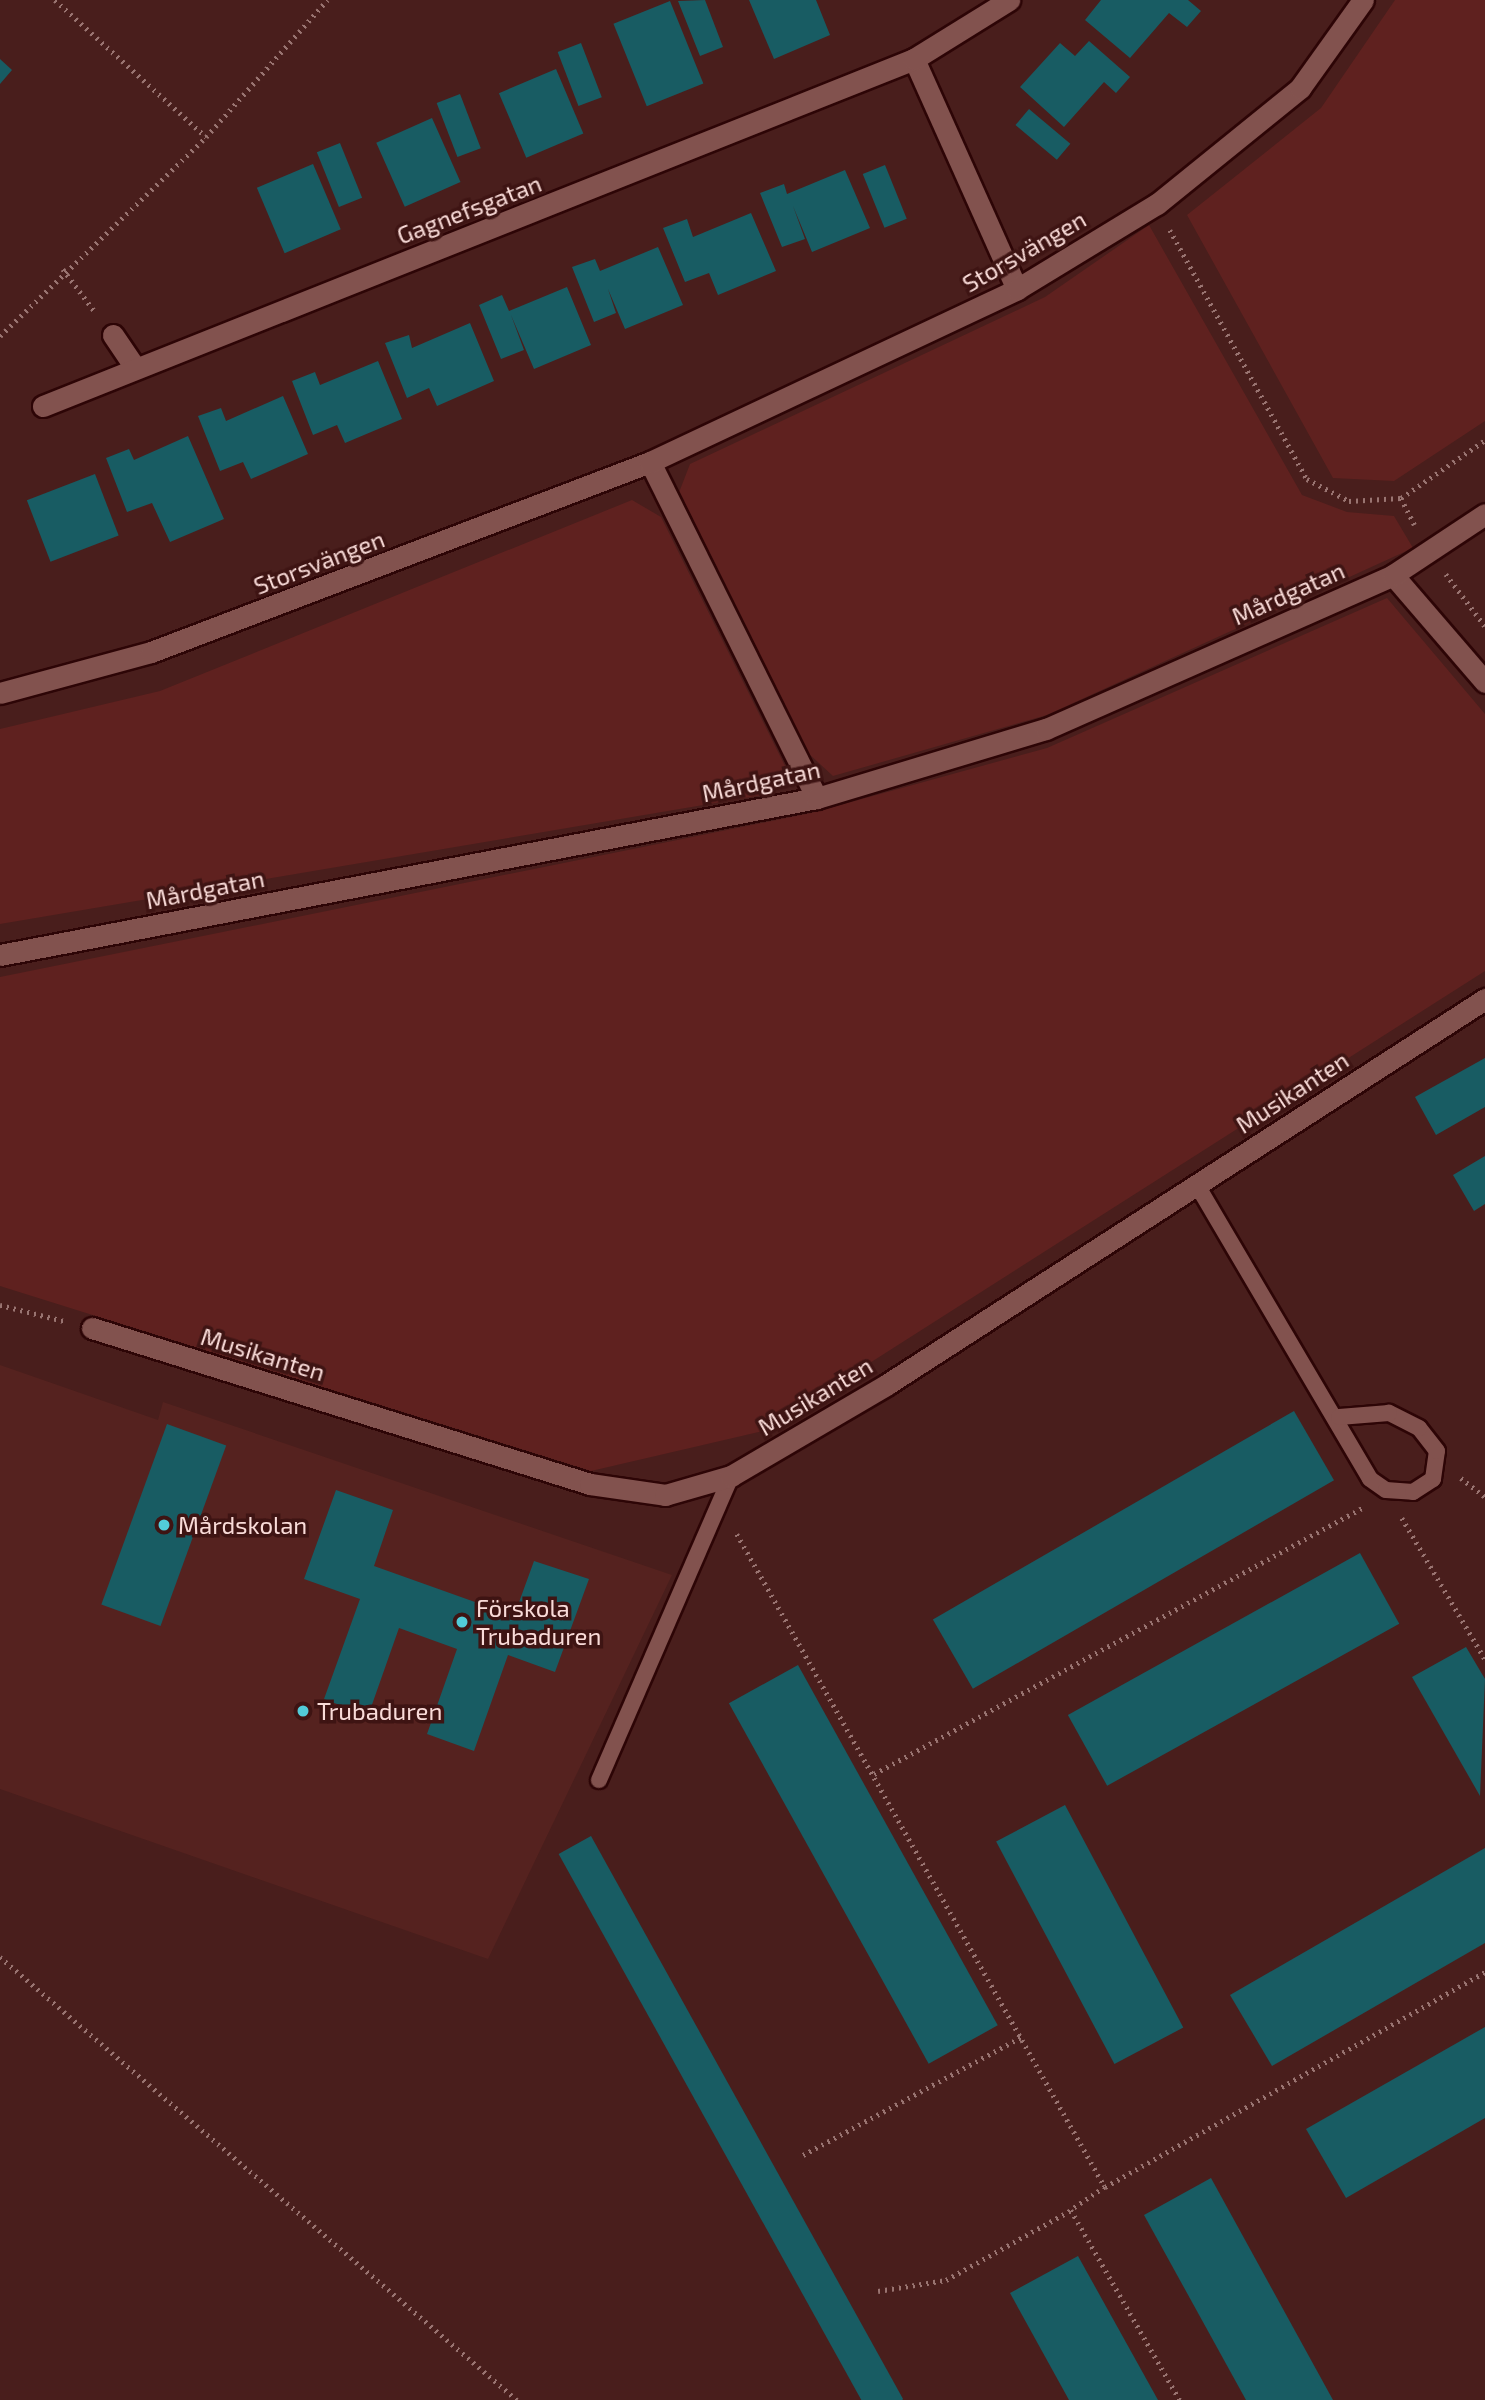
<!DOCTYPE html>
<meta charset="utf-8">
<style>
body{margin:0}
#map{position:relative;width:1485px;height:2400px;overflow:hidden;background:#491e1c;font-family:"Exo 2",sans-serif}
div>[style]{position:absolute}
.built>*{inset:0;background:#55221f}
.green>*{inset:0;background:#5f211f}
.building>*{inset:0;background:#185c63;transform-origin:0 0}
.path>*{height:4.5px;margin-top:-2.25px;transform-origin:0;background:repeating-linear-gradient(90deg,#997471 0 2px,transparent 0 7px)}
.roads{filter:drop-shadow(2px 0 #2d0506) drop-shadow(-2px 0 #2d0506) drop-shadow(0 2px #2d0506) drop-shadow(0 -2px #2d0506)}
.lane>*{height:16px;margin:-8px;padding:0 8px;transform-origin:8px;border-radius:8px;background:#82524e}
.street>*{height:21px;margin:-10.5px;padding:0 10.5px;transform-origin:10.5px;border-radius:10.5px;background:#82524e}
.secondary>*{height:21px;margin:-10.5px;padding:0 10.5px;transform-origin:10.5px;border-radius:10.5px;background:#82524e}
.dots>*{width:19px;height:19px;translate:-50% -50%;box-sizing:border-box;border:4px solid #3e1413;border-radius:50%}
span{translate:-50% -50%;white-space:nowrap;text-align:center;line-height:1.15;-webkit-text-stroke:7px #3e1413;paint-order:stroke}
.street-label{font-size:24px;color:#f9dbd8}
.poi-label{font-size:24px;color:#f9dbd8}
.left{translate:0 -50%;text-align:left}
</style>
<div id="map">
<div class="built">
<div style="clip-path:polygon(0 1365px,158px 1420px,163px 1402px,672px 1575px,488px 1959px,0 1789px)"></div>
</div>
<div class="green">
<div style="clip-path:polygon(1395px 0,1485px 0,1485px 421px,1394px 481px,1333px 478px,1187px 215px,1321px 108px)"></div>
<div style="clip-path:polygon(1149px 225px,1302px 495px,1347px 512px,1394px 516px,1413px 548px,1047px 715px,833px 776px,808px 753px,678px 495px,690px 464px,1045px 297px)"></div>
<div style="clip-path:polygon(632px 500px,661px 517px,785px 766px,768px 794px,0 924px,0 729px,160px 691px)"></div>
<div style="clip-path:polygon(1387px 598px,1485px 714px,1485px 971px,763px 1431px,591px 1471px,0 1286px,0 977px,811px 813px,1047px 748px)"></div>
</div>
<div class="building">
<div style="clip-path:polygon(705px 0,723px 47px,700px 56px,678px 1px)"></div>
<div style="clip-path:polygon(749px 0,816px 0,830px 35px,774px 59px)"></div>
<div style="clip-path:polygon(1101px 0,1188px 0,1201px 11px,1187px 27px,1169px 13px,1130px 58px,1085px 20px)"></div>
<div style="left:670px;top:1px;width:89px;height:61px;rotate:68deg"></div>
<div style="clip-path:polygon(1089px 41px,1130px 77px,1116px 93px,1104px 82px,1064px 127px,1020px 87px,1060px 43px,1075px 56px)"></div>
<div style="left:581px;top:43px;width:58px;height:25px;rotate:69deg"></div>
<div style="clip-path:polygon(0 59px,12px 70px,0 84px)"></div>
<div style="left:556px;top:69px;width:70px;height:62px;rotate:67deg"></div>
<div style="left:460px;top:94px;width:58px;height:25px;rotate:69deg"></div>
<div style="left:1029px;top:109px;width:54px;height:21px;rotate:40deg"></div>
<div style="left:432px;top:118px;width:70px;height:61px;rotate:66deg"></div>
<div style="left:340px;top:143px;width:59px;height:25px;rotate:68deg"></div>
<div style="left:313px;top:164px;width:71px;height:61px;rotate:67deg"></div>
<div style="left:885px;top:165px;width:58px;height:24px;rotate:68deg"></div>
<div style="clip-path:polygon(845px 170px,870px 228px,812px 252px,793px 206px,805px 239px,782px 247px,760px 193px,784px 184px,787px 194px)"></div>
<div style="clip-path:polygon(751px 213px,776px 271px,718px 295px,709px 273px,685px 282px,663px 228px,687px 219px,693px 237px)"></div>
<div style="clip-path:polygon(658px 247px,683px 305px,625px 329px,608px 289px,616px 313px,594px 322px,572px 267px,595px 259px,600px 271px)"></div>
<div style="clip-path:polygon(567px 287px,591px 345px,534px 369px,511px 315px,524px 350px,501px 359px,479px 305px,502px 295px,509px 311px)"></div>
<div style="clip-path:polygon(470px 323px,494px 381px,437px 406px,429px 388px,407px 398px,385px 343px,409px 335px,412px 348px)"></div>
<div style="clip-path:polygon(378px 361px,402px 419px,345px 443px,337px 425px,313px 435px,292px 381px,315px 372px,320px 385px)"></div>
<div style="clip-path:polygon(283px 396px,308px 454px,251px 479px,243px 462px,220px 471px,198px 416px,221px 408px,226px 421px)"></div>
<div style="clip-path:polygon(188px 436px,224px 519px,170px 542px,152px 503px,127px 512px,106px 458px,129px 449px,134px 460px)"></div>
<div style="left:95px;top:474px;width:66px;height:73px;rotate:69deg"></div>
<div style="clip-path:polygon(1485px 1058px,1485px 1107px,1436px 1135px,1415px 1097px)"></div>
<div style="clip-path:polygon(1485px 1156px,1485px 1204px,1474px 1211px,1453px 1175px)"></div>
<div style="left:1294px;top:1411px;width:80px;height:417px;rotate:60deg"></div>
<div style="left:167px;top:1424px;width:63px;height:192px;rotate:20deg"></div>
<div style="clip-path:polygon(336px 1490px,393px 1510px,374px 1566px,514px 1616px,534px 1561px,589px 1579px,555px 1672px,508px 1655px,474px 1751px,427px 1734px,457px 1649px,399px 1628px,368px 1716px,324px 1699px,360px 1599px,304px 1579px)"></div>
<div style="left:1360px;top:1553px;width:81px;height:334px;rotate:61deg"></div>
<div style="clip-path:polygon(1466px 1647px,1485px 1679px,1480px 1796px,1412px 1677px)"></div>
<div style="left:798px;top:1665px;width:412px;height:79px;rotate:61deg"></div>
<div style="left:1065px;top:1805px;width:252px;height:78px;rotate:62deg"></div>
<div style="left:591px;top:1836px;width:644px;height:37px;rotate:61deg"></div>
<div style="clip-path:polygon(1485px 1848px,1485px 1943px,1272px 2066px,1230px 1995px)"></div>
<div style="clip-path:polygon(1485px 2027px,1485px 2118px,1346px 2198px,1306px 2129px)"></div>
<div style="clip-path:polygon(1211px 2178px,1333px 2400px,1246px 2400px,1144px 2215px)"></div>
<div style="clip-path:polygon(1078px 2256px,1158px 2400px,1069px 2400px,1010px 2293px)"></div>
</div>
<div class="path">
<div style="left:55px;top:0;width:204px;rotate:42.2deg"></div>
<div style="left:1170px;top:230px;width:284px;rotate:61.2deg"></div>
<div style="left:1307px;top:479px;width:47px;rotate:27.6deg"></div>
<div style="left:1349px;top:501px;width:52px;rotate:-3.3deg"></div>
<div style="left:1401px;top:498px;width:102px;rotate:-34.6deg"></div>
<div style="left:63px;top:269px;width:55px;rotate:53.1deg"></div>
<div style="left:0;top:336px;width:286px;rotate:-44deg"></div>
<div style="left:206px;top:137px;width:183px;rotate:-48.5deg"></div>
<div style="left:1401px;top:498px;width:30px;rotate:63deg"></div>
<div style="left:1446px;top:574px;width:65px;rotate:53.1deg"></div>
<div style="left:0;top:1305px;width:66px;rotate:14deg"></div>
<div style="left:1461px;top:1478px;width:31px;rotate:38deg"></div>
<div style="left:1402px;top:1518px;width:164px;rotate:59.5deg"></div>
<div style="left:737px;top:1534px;width:750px;rotate:60.6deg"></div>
<div style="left:1105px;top:2187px;width:437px;rotate:-29.5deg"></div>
<div style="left:874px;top:1774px;width:558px;rotate:-28.59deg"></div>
<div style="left:0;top:1957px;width:681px;rotate:40.59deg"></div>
<div style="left:803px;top:2155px;width:248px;rotate:-28.4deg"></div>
<div style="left:1105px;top:2187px;width:41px;rotate:145.9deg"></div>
<div style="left:1071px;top:2210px;width:219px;rotate:60.2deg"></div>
<div style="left:878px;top:2291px;width:69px;rotate:-9.2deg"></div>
<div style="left:946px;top:2280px;width:143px;rotate:-29.2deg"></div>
</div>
<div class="roads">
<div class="lane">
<div style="left:1197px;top:1185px;width:341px;rotate:59.5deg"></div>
<div style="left:1370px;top:1479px;width:19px;rotate:35deg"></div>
<div style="left:1386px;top:1490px;width:27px;rotate:4deg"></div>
<div style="left:1413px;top:1492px;width:24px;rotate:-33deg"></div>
<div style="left:1433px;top:1479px;width:28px;rotate:-82deg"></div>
<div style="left:1437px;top:1451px;width:29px;rotate:-128deg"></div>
<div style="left:1419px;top:1428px;width:34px;rotate:-153deg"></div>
<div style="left:1389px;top:1413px;width:50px;rotate:175.4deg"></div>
<div style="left:599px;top:1780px;width:331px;rotate:-66.5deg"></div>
</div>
<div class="street">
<div style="left:914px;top:59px;width:252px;rotate:65.9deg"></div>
<div style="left:113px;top:335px;width:37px;rotate:56deg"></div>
<div style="left:43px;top:406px;width:938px;rotate:-21.72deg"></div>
<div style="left:914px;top:59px;width:112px;rotate:-31.8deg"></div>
<div style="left:650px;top:462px;width:375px;rotate:63.6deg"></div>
<div style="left:0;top:693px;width:156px;rotate:-15.2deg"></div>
<div style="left:151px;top:652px;width:534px;rotate:-20.84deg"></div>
<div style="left:650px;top:462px;width:406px;rotate:-25.2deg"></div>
<div style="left:1017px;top:289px;width:164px;rotate:-31.3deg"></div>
<div style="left:1157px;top:204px;width:184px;rotate:-39deg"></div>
<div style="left:1300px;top:88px;width:108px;rotate:-54.4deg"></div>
<div style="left:92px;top:1328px;width:522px;rotate:17.39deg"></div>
<div style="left:590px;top:1484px;width:76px;rotate:8.3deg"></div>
<div style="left:665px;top:1495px;width:69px;rotate:-16.1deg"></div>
<div style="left:731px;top:1476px;width:180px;rotate:-30.4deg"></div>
<div style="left:886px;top:1385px;width:713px;rotate:-32.8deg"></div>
</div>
<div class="secondary">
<div style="left:1393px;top:575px;width:141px;rotate:49.3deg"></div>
<div style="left:0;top:955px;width:832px;rotate:-10.88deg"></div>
<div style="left:817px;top:798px;width:239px;rotate:-16.8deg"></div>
<div style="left:1046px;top:729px;width:380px;rotate:-23.9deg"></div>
<div style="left:1393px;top:575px;width:110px;rotate:-33.5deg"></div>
</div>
</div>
<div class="dots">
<div style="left:164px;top:1525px;background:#52cbd8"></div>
<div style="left:462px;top:1622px;background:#52cbd8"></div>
<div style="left:303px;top:1711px;background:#52cbd8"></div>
</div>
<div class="street-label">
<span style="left:469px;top:209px;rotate:-21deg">Gagnefsgatan</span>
<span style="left:1024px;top:251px;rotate:-30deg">Storsvängen</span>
<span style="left:319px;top:562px;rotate:-21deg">Storsvängen</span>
<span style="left:1288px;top:593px;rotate:-24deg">Mårdgatan</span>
<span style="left:761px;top:781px;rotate:-12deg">Mårdgatan</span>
<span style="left:205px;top:889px;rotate:-11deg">Mårdgatan</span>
<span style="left:1292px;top:1092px;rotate:-33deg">Musikanten</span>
<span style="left:263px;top:1354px;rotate:17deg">Musikanten</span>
<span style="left:815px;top:1396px;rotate:-31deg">Musikanten</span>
</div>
<div class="poi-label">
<span class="left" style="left:178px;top:1525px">Mårdskolan</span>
<span class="left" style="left:476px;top:1622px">Förskola<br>Trubaduren</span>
<span class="left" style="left:317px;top:1711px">Trubaduren</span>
</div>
</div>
